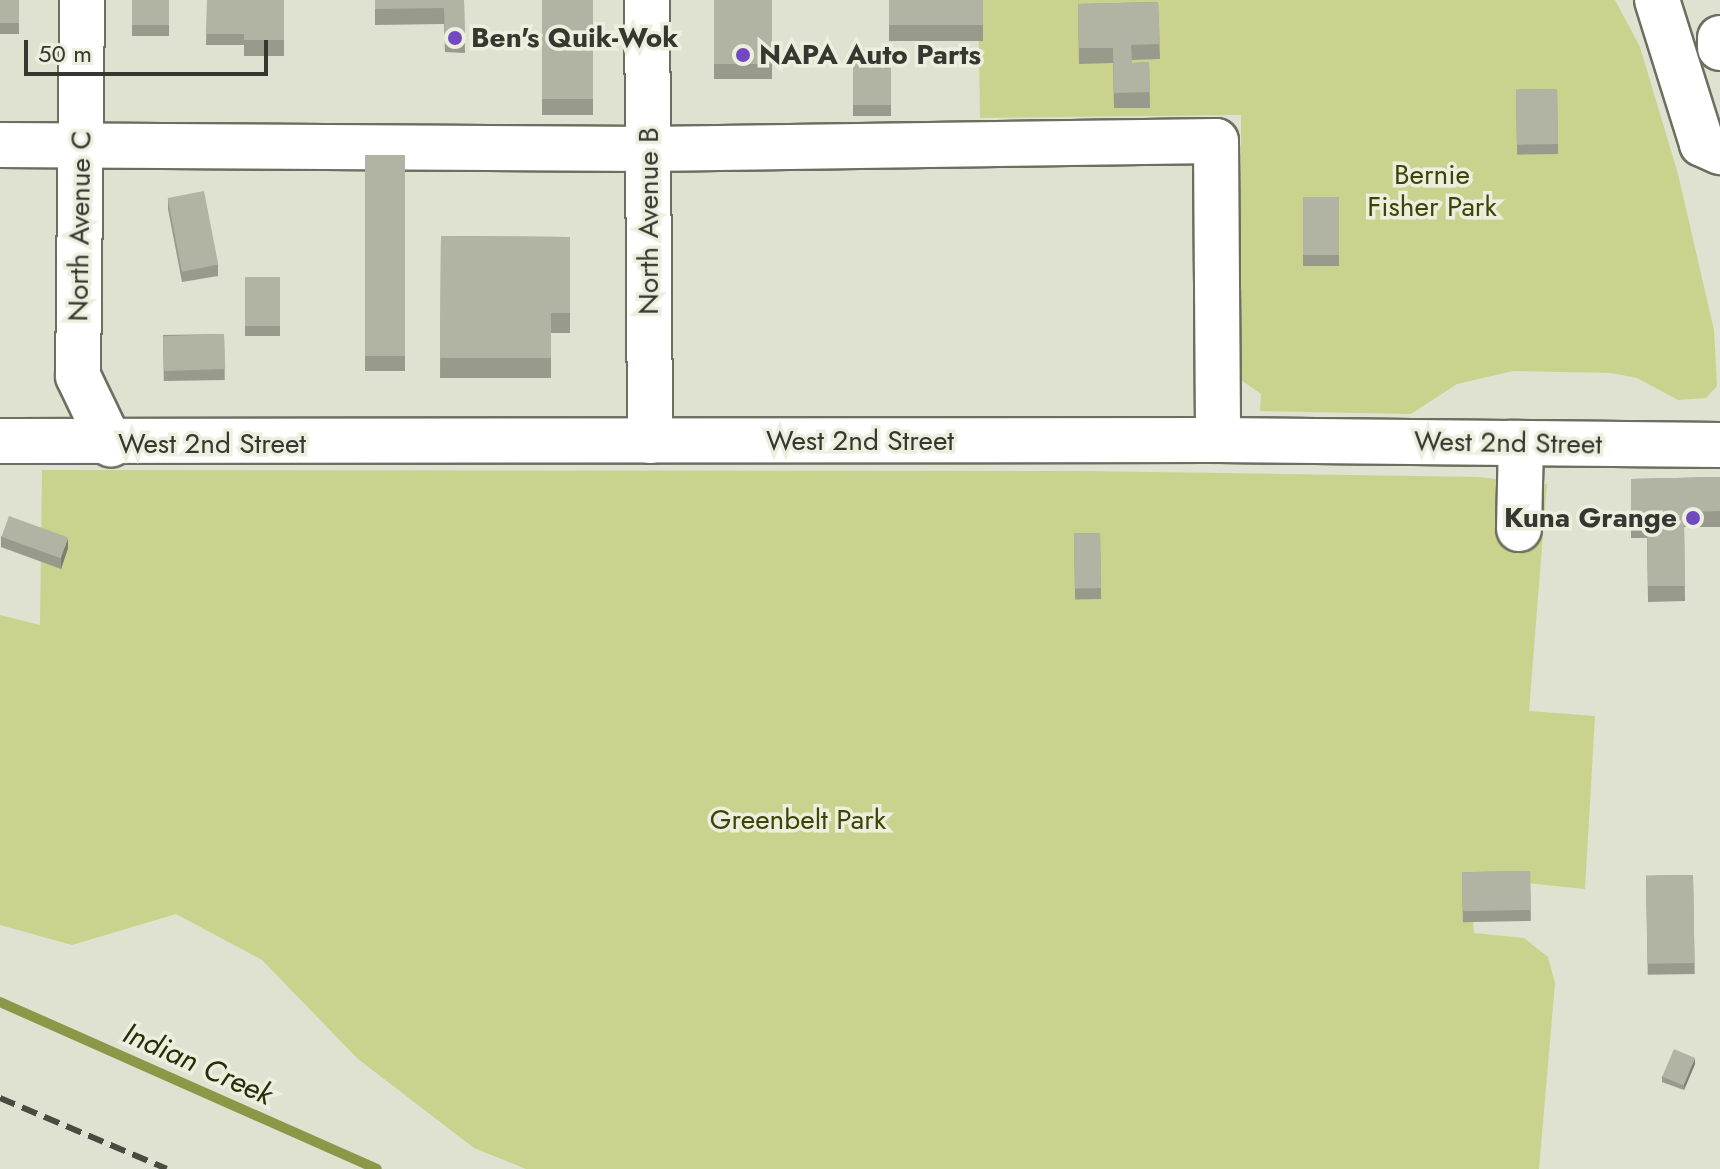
<!DOCTYPE html>
<style>
body{margin:0}
#map{position:relative;width:1720px;height:1169px;overflow:hidden;background:#dfe2d0;font-family:Jost,sans-serif}
div>[style]{position:absolute}
.green>*{inset:0;background:#c9d38d}
.stream>*{height:10px;margin:-5px;padding:0 5px;transform-origin:5px;border-radius:5px;background:#8d9748}
.roads{filter:drop-shadow(2px 0 #6c6f5f) drop-shadow(-2px 0 #6c6f5f) drop-shadow(0 2px #6c6f5f) drop-shadow(0 -2px #6c6f5f)}
.minor>*{height:44px;margin:-22px;padding:0 22px;transform-origin:22px;border-radius:22px;background:#fff}
.major>*{height:44px;margin:-22px;padding:0 22px;transform-origin:22px;border-radius:22px;background:#fff}
.rail>*{height:6px;margin-top:-3px;transform-origin:0;background:repeating-linear-gradient(90deg,#494b42 0 16px,transparent 0 24px)}
.wall>*{inset:0;background:#989b8c;transform-origin:0 0}
.shaded-wall>*{inset:0;background:#7c7e72}
.building>*{inset:0;background:#b1b4a3;transform-origin:0 0}
.dots>*{width:22px;height:22px;translate:-50% -50%;box-sizing:border-box;border:4px solid #ecefdd;border-radius:50%}
span{translate:-50% -50%;white-space:nowrap;text-align:center;line-height:1.15;-webkit-text-stroke:7px #ecefdd;paint-order:stroke}
.poi-label{font-size:28px;color:#353730;font-weight:700}
.left{translate:0 -50%;text-align:left}
.right{translate:-100% -50%;text-align:right}
.park-label{font-size:28px;color:#3e4405}
.street-label{font-size:28px;color:#353730}
.water-label{font-size:30px;color:#282c09;font-style:italic}
.scale{position:absolute;left:24px;top:40px;width:244px;height:36px;box-sizing:border-box;border:4px solid #353730;border-top:0;padding-left:10px;font-size:24px;line-height:28px;white-space:nowrap;color:#353730;-webkit-text-stroke:6px #ecefdd;paint-order:stroke}
</style>
<div id="map">
<div class="green">
<div style="clip-path:polygon(978px 0,1615px 0,1640px 47px,1678px 174px,1714px 330px,1717px 386px,1706px 398px,1678px 400px,1637px 378px,1611px 373px,1513px 371px,1457px 384px,1411px 414px,1260px 411px,1261px 394px,1241px 380px,1241px 115px,980px 118px)"></div>
<div style="clip-path:polygon(42px 470px,1086px 471px,1477px 477px,1547px 484px,1529px 711px,1595px 716px,1585px 889px,1469px 877px,1474px 933px,1524px 938px,1548px 957px,1555px 983px,1539px 1169px,526px 1169px,474px 1148px,358px 1059px,262px 960px,176px 914px,72px 945px,0 925px,0 615px,40px 625px)"></div>
</div>
<div class="stream">
<div style="left:0;top:1002px;width:412px;rotate:23.9deg"></div>
</div>
<div class="roads">
<div class="minor">
<div style="left:82px;top:0;width:376px;rotate:90.6deg"></div>
<div style="left:78px;top:376px;width:76px;rotate:64.4deg"></div>
<div style="left:647px;top:0;width:441px;rotate:89.6deg"></div>
<div style="left:0;top:145px;width:649px;rotate:0.35deg"></div>
<div style="left:649px;top:149px;width:567px;rotate:-0.81deg"></div>
<div style="left:1216px;top:141px;width:299px;rotate:89.6deg"></div>
<div style="left:0;top:441px;width:1218px;rotate:-0.05deg"></div>
<div style="left:1218px;top:440px;width:502px;rotate:0.57deg"></div>
<div style="left:1519px;top:529px;width:86px;rotate:-88.7deg"></div>
</div>
<div class="major">
<div style="left:1657px;top:0;width:151px;rotate:72.6deg"></div>
<div style="left:1702px;top:144px;width:20px;rotate:24deg"></div>
<div style="left:1720px;top:38px;width:10px;rotate:90deg"></div>
</div>
</div>
<div class="rail">
<div style="left:0;top:1098px;width:181px;rotate:23deg"></div>
</div>
<div class="wall">
<div style="left:0;top:0;width:19px;height:34px"></div>
<div style="left:132px;top:0;width:37px;height:36px"></div>
<div style="clip-path:polygon(207px 0,284px 0,284px 56px,244px 56px,244px 45px,206px 45px)"></div>
<div style="clip-path:polygon(375px 0,464px 0,465px 53px,445px 52px,444px 24px,375px 25px)"></div>
<div style="left:542px;top:0;width:51px;height:115px"></div>
<div style="left:714px;top:0;width:58px;height:79px"></div>
<div style="left:889px;top:0;width:94px;height:41px"></div>
<div style="clip-path:polygon(1158px 2px,1160px 59px,1132px 60px,1132px 63px,1149px 62px,1150px 108px,1114px 108px,1113px 63px,1079px 64px,1078px 4px)"></div>
<div style="left:853px;top:49px;width:38px;height:67px"></div>
<div style="left:1557px;top:89px;width:65px;height:41px;rotate:89deg"></div>
<div style="left:365px;top:155px;width:40px;height:216px"></div>
<div style="left:1303px;top:197px;width:36px;height:69px"></div>
<div style="clip-path:polygon(168px 198px,218px 265px,218px 276px,182px 282px,168px 209px)"></div>
<div style="clip-path:polygon(441px 236px,570px 237px,570px 333px,551px 333px,551px 378px,440px 378px)"></div>
<div style="left:245px;top:277px;width:35px;height:59px"></div>
<div style="left:224px;top:334px;width:46px;height:61px;rotate:89deg"></div>
<div style="clip-path:polygon(1720px 477px,1720px 527px,1684px 527px,1685px 601px,1648px 602px,1647px 538px,1631px 538px,1631px 479px)"></div>
<div style="left:1100px;top:533px;width:66px;height:26px;rotate:89deg"></div>
<div style="clip-path:polygon(1px 536px,68px 548px,61px 569px,1px 547px)"></div>
<div style="left:1530px;top:871px;width:50px;height:68px;rotate:89deg"></div>
<div style="left:1693px;top:875px;width:99px;height:47px;rotate:89deg"></div>
<div style="clip-path:polygon(1695px 1064px,1684px 1090px,1662px 1082px,1662px 1076px)"></div>
</div>
<div class="shaded-wall">
<div style="clip-path:polygon(68px 538px,68px 548px,61px 569px,61px 558px)"></div>
<div style="clip-path:polygon(1695px 1058px,1695px 1064px,1684px 1090px,1684px 1085px)"></div>
</div>
<div class="building">
<div style="left:0;top:0;width:19px;height:23px"></div>
<div style="left:132px;top:0;width:37px;height:25px"></div>
<div style="left:207px;top:0;width:37px;height:34px"></div>
<div style="left:244px;top:0;width:40px;height:40px"></div>
<div style="clip-path:polygon(375px 0,464px 0,465px 38px,445px 36px,444px 8px,375px 9px)"></div>
<div style="left:542px;top:0;width:51px;height:99px"></div>
<div style="left:714px;top:0;width:58px;height:64px"></div>
<div style="left:889px;top:0;width:94px;height:25px"></div>
<div style="clip-path:polygon(1158px 2px,1160px 44px,1131px 45px,1132px 63px,1149px 62px,1150px 92px,1114px 93px,1113px 48px,1079px 48px,1078px 4px)"></div>
<div style="left:853px;top:49px;width:38px;height:56px"></div>
<div style="left:1557px;top:89px;width:55px;height:41px;rotate:89deg"></div>
<div style="left:365px;top:155px;width:40px;height:201px"></div>
<div style="left:204px;top:191px;width:75px;height:37px;rotate:79deg"></div>
<div style="left:1303px;top:197px;width:36px;height:58px"></div>
<div style="clip-path:polygon(441px 236px,570px 237px,570px 313px,551px 313px,551px 358px,440px 358px)"></div>
<div style="left:245px;top:277px;width:35px;height:49px"></div>
<div style="left:224px;top:334px;width:35px;height:61px;rotate:88deg"></div>
<div style="clip-path:polygon(1720px 477px,1720px 511px,1684px 512px,1685px 586px,1648px 586px,1647px 523px,1631px 523px,1631px 479px)"></div>
<div style="left:9px;top:516px;width:63px;height:22px;rotate:20deg"></div>
<div style="left:1100px;top:533px;width:55px;height:26px;rotate:89deg"></div>
<div style="left:1530px;top:871px;width:39px;height:68px;rotate:89deg"></div>
<div style="left:1693px;top:875px;width:88px;height:47px;rotate:89deg"></div>
<div style="left:1674px;top:1049px;width:23px;height:30px;rotate:23deg"></div>
</div>
<div class="dots">
<div style="left:455px;top:38px;background:#7349c2"></div>
<div style="left:743px;top:55px;background:#7349c2"></div>
<div style="left:1693px;top:518px;background:#7349c2"></div>
</div>
<div class="poi-label">
<span class="left" style="left:471px;top:38px">Ben's Quik-Wok</span>
<span class="left" style="left:759px;top:55px">NAPA Auto Parts</span>
<span class="right" style="left:1677px;top:518px">Kuna Grange</span>
</div>
<div class="park-label">
<span style="left:1432px;top:191px">Bernie<br>Fisher Park</span>
<span style="left:798px;top:820px">Greenbelt Park</span>
</div>
<div class="street-label">
<span style="left:649px;top:221px;rotate:-90deg">North Avenue B</span>
<span style="left:80px;top:226px;rotate:-89deg">North Avenue C</span>
<span style="left:860px;top:441px">West 2nd Street</span>
<span style="left:1508px;top:443px;rotate:1deg">West 2nd Street</span>
<span style="left:212px;top:444px">West 2nd Street</span>
</div>
<div class="water-label">
<span style="left:198px;top:1064px;rotate:24deg">Indian Creek</span>
</div>
<div class="scale">50 m</div>
</div>
